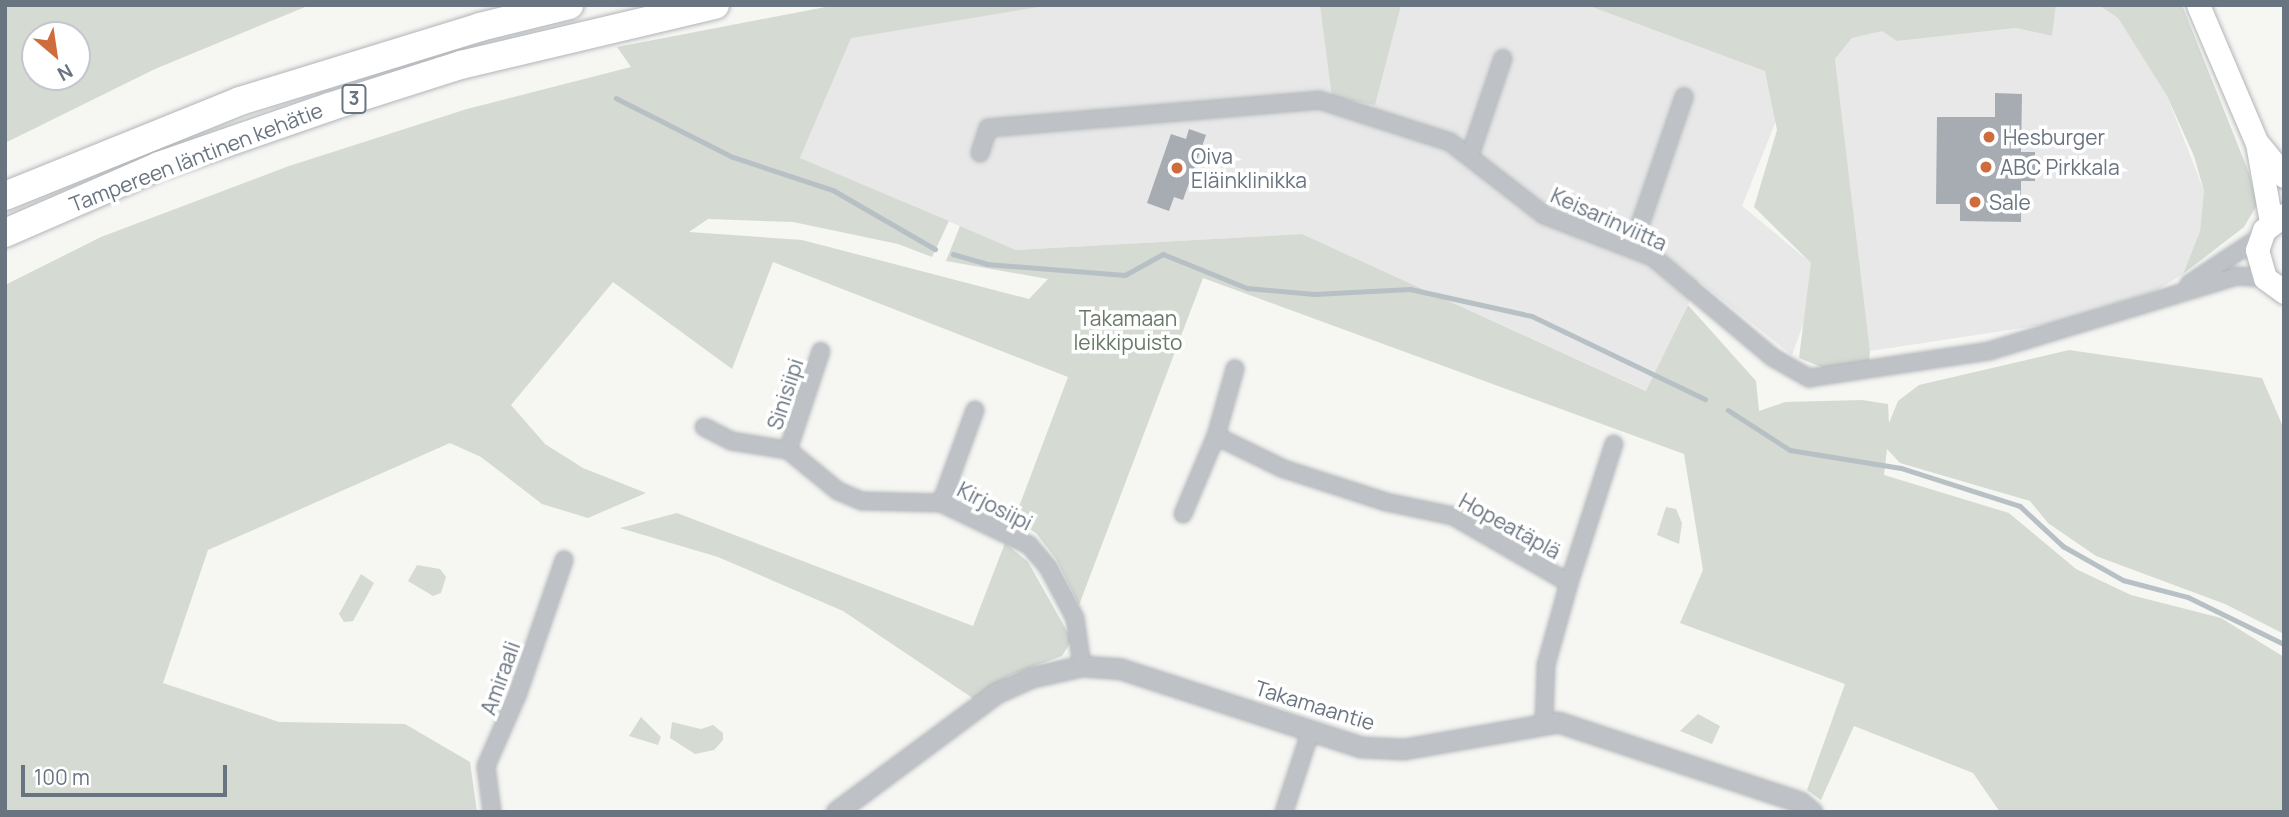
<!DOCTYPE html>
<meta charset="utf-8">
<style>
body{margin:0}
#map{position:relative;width:2289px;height:817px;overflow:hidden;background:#f6f6f3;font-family:Manrope,sans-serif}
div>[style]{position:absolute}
.built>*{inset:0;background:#e7e8e7}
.green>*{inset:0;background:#d5dad3}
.stream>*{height:4.5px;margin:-2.25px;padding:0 2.25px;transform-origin:2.25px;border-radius:2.25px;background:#b7c0c5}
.building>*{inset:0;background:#a6acb2}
.roads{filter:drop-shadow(0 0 2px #b1b5b9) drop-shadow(0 0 2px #b1b5b9)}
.minor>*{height:16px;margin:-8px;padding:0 8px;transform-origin:8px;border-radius:8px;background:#bec1c5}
.tertiary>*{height:19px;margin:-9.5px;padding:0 9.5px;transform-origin:9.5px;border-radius:9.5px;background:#bec1c5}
.secondary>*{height:23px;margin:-11.5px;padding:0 11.5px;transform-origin:11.5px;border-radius:11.5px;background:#fff}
.motorway>*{height:28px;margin:-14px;padding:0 14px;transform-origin:14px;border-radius:14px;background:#fff}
.dots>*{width:19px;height:19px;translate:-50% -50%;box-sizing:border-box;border:4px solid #fff;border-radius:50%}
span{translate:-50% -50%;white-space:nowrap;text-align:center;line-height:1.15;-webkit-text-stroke:7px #fff;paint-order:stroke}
.shield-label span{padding:2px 5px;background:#fff;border:2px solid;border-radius:5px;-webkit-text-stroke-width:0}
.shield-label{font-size:19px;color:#697481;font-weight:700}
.poi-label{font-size:21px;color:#697481}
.left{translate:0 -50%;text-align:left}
.street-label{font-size:21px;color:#697481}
.park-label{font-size:21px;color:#687967}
.frame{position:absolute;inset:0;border:7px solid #697481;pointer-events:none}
.north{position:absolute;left:21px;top:21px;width:70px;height:70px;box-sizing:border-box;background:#fff;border:2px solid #c3c7cd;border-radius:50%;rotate:151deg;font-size:19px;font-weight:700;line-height:28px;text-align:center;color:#697481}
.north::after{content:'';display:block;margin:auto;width:24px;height:32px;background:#ce6d3b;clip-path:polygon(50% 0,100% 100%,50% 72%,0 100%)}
.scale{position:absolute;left:21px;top:765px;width:206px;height:32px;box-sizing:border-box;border:4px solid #697481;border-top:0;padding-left:9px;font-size:21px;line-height:24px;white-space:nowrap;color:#697481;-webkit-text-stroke:5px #fff;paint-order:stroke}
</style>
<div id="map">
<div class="built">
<i style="clip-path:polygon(1051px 5px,1607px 5px,1795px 73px,1742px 206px,1822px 272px,1792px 355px,1699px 281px,1647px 391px,1302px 234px,1016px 250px,800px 158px,851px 37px)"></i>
<i style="clip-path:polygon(2056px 5px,2099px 5px,2118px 18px,2167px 96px,2204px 191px,2200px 231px,2183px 274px,2157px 290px,2056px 323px,1870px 351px,1835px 59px,1852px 38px,1883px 30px,1897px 41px,2016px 28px,2052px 36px)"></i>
</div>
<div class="green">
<i style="clip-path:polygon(evenodd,5px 5px,310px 5px,155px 69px,5px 143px,5px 5px,35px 35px,77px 35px,77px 77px,35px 77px,35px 35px)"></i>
<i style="clip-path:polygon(836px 5px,1051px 5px,851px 38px,800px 158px,949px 221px,932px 257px,898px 244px,793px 222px,708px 219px,689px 232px,802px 240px,1029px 299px,1048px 279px,946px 261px,960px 226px,1016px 250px,1302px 234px,1646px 391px,1688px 305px,1756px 381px,1759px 411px,1785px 402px,1862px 400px,1888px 404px,1889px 423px,1898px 401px,1919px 385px,2069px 350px,2262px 378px,2284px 429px,2284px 634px,2225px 604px,2096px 556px,2048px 523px,2030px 501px,1900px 463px,1887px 449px,1884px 475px,2009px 513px,2076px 569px,2131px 595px,2221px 618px,2284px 657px,2284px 812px,2000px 812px,1973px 773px,1854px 726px,1821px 800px,1807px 790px,1845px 684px,1680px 623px,1703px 570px,1684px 454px,1203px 278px,1079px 605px,1056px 559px,1036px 533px,1014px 520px,1068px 377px,773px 262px,732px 369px,613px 282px,511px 405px,545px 444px,583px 468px,646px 493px,588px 518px,542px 504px,481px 457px,450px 443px,208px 550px,163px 683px,279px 722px,405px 724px,470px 762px,477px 812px,5px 812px,5px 285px,101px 237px,289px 166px,467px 109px,631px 67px,617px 47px)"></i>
<i style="clip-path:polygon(1320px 5px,1401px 5px,1375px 105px,1332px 97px)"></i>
<i style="clip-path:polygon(1587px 5px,2056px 5px,2052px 36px,2016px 28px,1897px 41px,1882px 31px,1852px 38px,1835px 59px,1870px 351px,1869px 362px,1829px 370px,1799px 358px,1811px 263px,1754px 207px,1777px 130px,1765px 71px)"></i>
<i style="clip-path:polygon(2099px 5px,2182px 5px,2249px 173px,2257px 205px,2244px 227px,2183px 274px,2200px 231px,2204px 191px,2194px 156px,2167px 96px,2118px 18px)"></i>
<i style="clip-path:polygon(1666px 507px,1676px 509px,1682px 523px,1679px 544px,1657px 535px)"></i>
<i style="clip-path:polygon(677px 513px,973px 626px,1005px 543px,1028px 562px,1072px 640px,1062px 656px,1010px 675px,974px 699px,843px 611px,718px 557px,620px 528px)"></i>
<i style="clip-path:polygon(417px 565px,440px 569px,446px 577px,441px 593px,433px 596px,408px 581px)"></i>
<i style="clip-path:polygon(361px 574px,374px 583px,353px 621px,344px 622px,339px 614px)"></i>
<i style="clip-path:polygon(1698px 714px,1720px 726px,1712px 744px,1680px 731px)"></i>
<i style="clip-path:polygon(641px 717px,661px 737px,658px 745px,629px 736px)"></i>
<i style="clip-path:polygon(672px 722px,701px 729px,713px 725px,723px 733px,723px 740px,714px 750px,695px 754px,670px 738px)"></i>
</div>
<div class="stream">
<i style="left:616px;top:98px;width:131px;rotate:26.8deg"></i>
<i style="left:733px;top:157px;width:105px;rotate:18.3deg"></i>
<i style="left:833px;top:190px;width:118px;rotate:30deg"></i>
<i style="left:953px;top:254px;width:35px;rotate:16deg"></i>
<i style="left:987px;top:264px;width:138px;rotate:4.6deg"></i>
<i style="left:1125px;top:275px;width:43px;rotate:-28.9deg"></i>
<i style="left:1163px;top:254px;width:91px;rotate:22deg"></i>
<i style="left:1247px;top:288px;width:67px;rotate:5.1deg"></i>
<i style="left:1314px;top:294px;width:96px;rotate:-3deg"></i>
<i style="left:1410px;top:289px;width:125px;rotate:12.5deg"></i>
<i style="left:1532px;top:316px;width:192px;rotate:25.6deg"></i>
<i style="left:1728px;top:410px;width:74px;rotate:32.8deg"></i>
<i style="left:1790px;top:450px;width:112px;rotate:9.2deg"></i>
<i style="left:1901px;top:468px;width:125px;rotate:17.7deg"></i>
<i style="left:2020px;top:506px;width:59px;rotate:42.9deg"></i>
<i style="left:2063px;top:546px;width:69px;rotate:29.5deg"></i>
<i style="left:2123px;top:580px;width:67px;rotate:14.7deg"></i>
<i style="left:2188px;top:597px;width:107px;rotate:26.1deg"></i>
</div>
<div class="building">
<i style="clip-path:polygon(1995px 93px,2022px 94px,2021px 152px,2035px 152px,2035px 181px,2021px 181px,2021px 222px,1960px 221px,1960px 204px,1936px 204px,1937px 117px,1995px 117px)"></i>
<i style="clip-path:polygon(1189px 129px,1206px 135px,1183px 200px,1174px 197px,1169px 211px,1147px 203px,1171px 134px,1186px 139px)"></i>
</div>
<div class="roads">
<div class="minor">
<i style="left:980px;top:153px;width:26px;rotate:-72deg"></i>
<i style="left:988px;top:128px;width:332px;rotate:-4.8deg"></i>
<i style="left:1319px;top:100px;width:138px;rotate:17.8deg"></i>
<i style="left:1450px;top:142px;width:119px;rotate:37.8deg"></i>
<i style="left:1544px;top:215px;width:117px;rotate:21.1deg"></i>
<i style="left:1653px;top:257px;width:155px;rotate:40deg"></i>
<i style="left:1772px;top:357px;width:43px;rotate:29.6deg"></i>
<i style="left:1809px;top:378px;width:182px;rotate:-8.5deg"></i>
<i style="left:1989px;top:351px;width:259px;rotate:-16.8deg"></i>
<i style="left:2237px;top:276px;width:28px;rotate:4deg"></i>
<i style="left:1470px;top:155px;width:102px;rotate:-71.2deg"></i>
<i style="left:1632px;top:248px;width:160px;rotate:-71deg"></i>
<i style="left:2189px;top:284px;width:85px;rotate:-33.5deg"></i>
<i style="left:704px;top:427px;width:30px;rotate:27deg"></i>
<i style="left:731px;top:441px;width:58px;rotate:9deg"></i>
<i style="left:788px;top:450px;width:65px;rotate:39.4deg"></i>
<i style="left:838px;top:491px;width:26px;rotate:23deg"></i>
<i style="left:862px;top:501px;width:79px;rotate:1.5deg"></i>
<i style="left:941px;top:503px;width:98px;rotate:25.5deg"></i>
<i style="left:1029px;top:545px;width:29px;rotate:49deg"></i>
<i style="left:1048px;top:567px;width:58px;rotate:62.1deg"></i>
<i style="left:1075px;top:618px;width:49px;rotate:81.7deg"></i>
<i style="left:1216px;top:436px;width:76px;rotate:25.9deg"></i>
<i style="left:1284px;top:469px;width:107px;rotate:17.9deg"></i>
<i style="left:1386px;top:502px;width:68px;rotate:11.8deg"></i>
<i style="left:1453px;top:516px;width:134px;rotate:30deg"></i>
<i style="left:1569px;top:583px;width:85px;rotate:105.7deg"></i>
<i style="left:1546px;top:665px;width:57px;rotate:92deg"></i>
<i style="left:788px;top:450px;width:104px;rotate:-71.6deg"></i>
<i style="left:941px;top:503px;width:99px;rotate:-69.9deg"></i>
<i style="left:1183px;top:514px;width:85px;rotate:-67.1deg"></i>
<i style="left:1216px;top:436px;width:70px;rotate:-74.2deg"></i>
<i style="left:1569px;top:583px;width:146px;rotate:-72.1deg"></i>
<i style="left:492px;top:812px;width:46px;rotate:-97.4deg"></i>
<i style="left:486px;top:766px;width:80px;rotate:-66.3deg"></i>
<i style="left:518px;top:693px;width:141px;rotate:-70.9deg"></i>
<i style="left:1284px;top:812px;width:86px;rotate:-71.8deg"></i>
</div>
<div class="tertiary">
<i style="left:836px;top:812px;width:199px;rotate:-36.6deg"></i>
<i style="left:996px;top:693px;width:39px;rotate:-24deg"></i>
<i style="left:1032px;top:677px;width:51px;rotate:-12.4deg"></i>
<i style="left:1082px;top:666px;width:39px;rotate:4deg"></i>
<i style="left:1121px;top:669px;width:252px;rotate:18deg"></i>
<i style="left:1361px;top:747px;width:43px;rotate:2.7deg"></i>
<i style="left:1404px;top:749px;width:156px;rotate:-9.9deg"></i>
<i style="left:1558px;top:722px;width:255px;rotate:18.3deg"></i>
<i style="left:1800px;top:802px;width:16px;rotate:40deg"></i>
</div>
<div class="secondary">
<i style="left:2198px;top:5px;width:150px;rotate:66.9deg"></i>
<i style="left:2257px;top:143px;width:80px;rotate:80deg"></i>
<i style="left:2259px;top:145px;width:40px;rotate:51deg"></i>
<i style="left:2284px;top:215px;width:25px;rotate:143deg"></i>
<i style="left:2264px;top:230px;width:21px;rotate:109deg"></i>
<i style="left:2257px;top:250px;width:29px;rotate:74deg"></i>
<i style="left:2265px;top:278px;width:24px;rotate:36deg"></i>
</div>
<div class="motorway">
<i style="left:5px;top:196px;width:253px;rotate:-22deg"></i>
<i style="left:240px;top:101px;width:251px;rotate:-17.1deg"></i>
<i style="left:480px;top:27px;width:92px;rotate:-13.9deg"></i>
<i style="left:5px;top:233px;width:168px;rotate:-23.5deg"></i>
<i style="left:159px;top:166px;width:180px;rotate:-19.1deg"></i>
<i style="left:329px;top:107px;width:139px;rotate:-17.7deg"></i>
<i style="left:461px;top:65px;width:261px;rotate:-13.3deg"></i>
</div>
</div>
<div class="dots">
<i style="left:1989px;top:137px;background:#ce6d3b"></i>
<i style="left:1986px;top:167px;background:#ce6d3b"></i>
<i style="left:1177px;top:168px;background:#ce6d3b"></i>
<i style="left:1975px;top:202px;background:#ce6d3b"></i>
</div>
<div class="shield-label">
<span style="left:354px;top:99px">3</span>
</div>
<div class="poi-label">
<span class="left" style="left:2003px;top:137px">Hesburger</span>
<span class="left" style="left:1191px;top:168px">Oiva<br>Eläinklinikka</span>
<span class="left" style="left:2000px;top:167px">ABC Pirkkala</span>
<span class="left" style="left:1989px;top:202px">Sale</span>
</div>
<div class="street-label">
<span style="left:196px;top:157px;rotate:-21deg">Tampereen läntinen kehätie</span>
<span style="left:1609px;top:219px;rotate:24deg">Keisarinviitta</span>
<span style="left:785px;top:394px;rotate:-72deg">Sinisiipi</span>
<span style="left:995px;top:506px;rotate:27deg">Kirjosiipi</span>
<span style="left:1510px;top:526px;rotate:29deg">Hopeatäplä</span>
<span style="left:500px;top:678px;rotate:-70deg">Amiraali</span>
<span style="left:1315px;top:705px;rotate:17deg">Takamaantie</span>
</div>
<div class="park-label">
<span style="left:1128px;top:330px">Takamaan<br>leikkipuisto</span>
</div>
<div class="frame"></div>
<div class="north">N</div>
<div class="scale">100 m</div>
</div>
